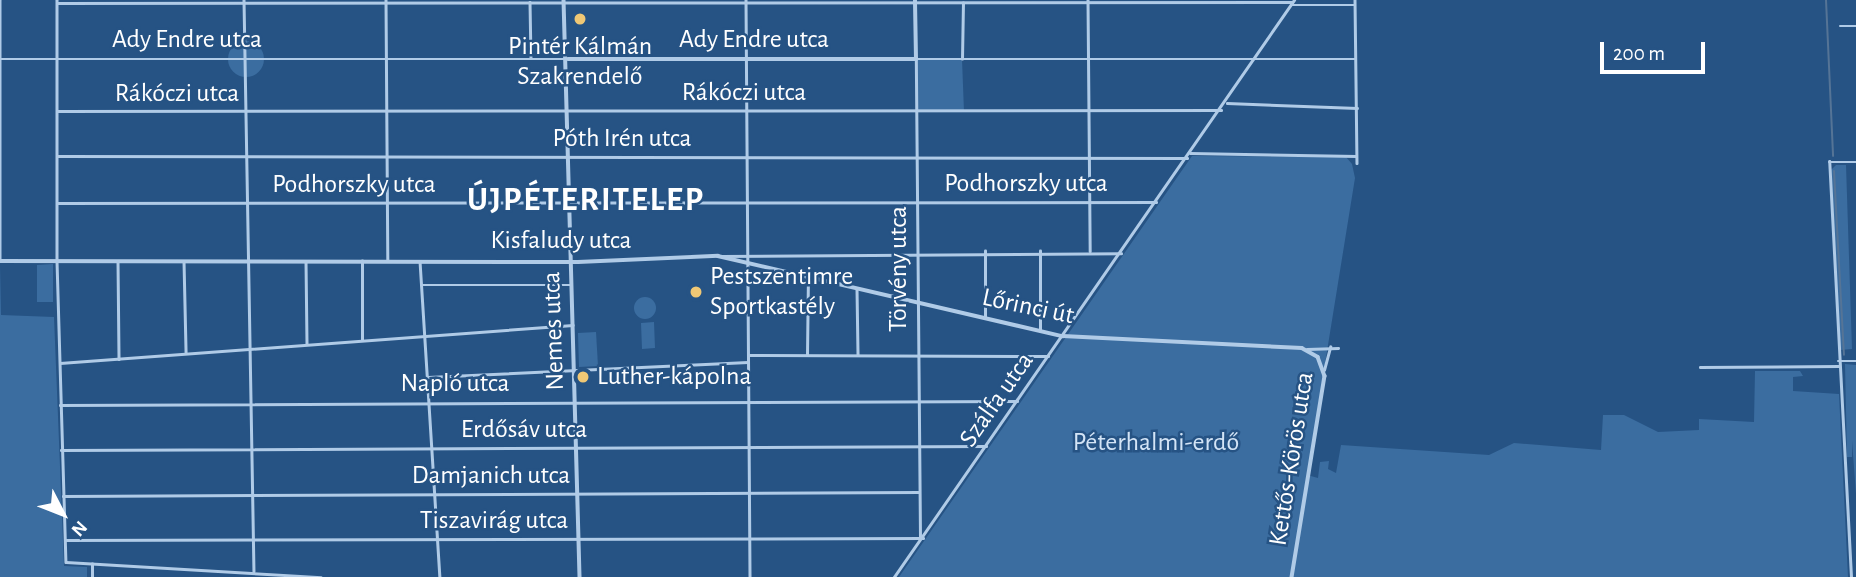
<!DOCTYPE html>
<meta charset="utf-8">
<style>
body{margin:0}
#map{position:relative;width:1856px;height:577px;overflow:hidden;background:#265384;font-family:"Alegreya Sans",sans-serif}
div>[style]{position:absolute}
.green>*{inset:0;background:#3b6da0}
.round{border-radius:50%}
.stream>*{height:2px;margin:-1px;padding:0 1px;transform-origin:1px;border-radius:1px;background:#557496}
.minor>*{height:2.5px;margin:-1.25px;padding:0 1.25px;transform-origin:1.25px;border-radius:1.25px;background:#b0cbe7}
.tertiary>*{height:3.5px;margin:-1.75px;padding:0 1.75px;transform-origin:1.75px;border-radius:1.75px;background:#b0cbe7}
.dots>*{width:19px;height:19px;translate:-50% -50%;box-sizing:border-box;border:4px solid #265384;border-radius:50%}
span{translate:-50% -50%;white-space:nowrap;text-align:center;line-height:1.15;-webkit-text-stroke:5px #265384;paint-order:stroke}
.street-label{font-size:26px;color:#fff}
.poi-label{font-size:26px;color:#fff}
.left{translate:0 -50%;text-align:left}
.park-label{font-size:26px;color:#d3e4f6}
.district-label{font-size:33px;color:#fff;font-weight:700;letter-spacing:2px}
.north{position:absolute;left:28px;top:479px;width:70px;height:70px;-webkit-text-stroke:5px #265384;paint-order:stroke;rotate:132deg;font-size:19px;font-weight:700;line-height:28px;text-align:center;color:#fff}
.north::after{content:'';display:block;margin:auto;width:24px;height:32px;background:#fff;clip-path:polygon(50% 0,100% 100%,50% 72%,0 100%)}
.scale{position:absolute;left:1600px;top:42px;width:105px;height:32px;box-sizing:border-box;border:4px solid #fff;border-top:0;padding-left:9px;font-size:21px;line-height:24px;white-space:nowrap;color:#fff;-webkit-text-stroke:5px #265384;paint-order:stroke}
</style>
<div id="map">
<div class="green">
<i class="round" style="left:228px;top:41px;width:36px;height:36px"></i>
<i style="clip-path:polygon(916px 59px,962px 59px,964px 112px,917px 110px)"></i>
<i style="clip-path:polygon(1192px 156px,1346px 157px,1352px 164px,1355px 178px,1307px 475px,1318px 478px,1320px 462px,1329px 461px,1328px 469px,1336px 473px,1341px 445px,1489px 455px,1514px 443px,1601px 450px,1603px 415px,1624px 415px,1658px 432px,1699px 430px,1699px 419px,1754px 422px,1755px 371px,1800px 371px,1803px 376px,1793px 377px,1793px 391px,1839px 394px,1848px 577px,899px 577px)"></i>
<i style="clip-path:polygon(1836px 165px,1846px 165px,1852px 349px,1840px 350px,1831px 170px)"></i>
<i style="clip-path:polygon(53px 264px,53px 302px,37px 302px,37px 265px)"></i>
<i style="clip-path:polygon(0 265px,1px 315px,54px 317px,64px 566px,87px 567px,87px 577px,0 577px)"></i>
<i class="round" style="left:634px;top:297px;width:22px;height:22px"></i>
<i style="clip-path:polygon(654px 322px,655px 348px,642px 349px,641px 323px)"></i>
<i style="clip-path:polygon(596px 332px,598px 366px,579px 367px,578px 333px)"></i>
<i style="clip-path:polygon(1845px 364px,1856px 365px,1856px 494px,1852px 441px,1852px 457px,1847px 457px)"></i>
</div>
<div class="stream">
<i style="left:1826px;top:0;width:156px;rotate:87.4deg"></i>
<i style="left:1834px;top:171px;width:184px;rotate:86.9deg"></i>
</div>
<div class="minor">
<i style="left:0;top:0;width:261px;rotate:90deg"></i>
<i style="left:57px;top:0;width:261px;rotate:90deg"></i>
<i style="left:57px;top:261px;width:301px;rotate:88.3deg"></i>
<i style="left:66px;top:562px;width:255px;rotate:3.4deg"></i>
<i style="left:244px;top:0;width:571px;rotate:89deg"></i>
<i style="left:386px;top:0;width:261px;rotate:89.6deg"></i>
<i style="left:746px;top:0;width:577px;rotate:89.6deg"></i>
<i style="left:1088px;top:0;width:251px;rotate:89.5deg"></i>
<i style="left:1355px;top:0;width:163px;rotate:89.3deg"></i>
<i style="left:530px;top:2px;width:56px;rotate:89deg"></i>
<i style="left:57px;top:3px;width:1235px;rotate:-0.05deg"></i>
<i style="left:1292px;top:5px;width:63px"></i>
<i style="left:1840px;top:26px;width:16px"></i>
<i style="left:0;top:59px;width:567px"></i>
<i style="left:962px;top:59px;width:56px;rotate:-89deg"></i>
<i style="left:1227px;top:103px;width:130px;rotate:2.2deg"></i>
<i style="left:57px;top:111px;width:1164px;rotate:-0.05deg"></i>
<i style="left:1190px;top:153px;width:166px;rotate:1deg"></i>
<i style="left:57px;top:156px;width:1130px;rotate:0.1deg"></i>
<i style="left:57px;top:203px;width:1099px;rotate:-0.05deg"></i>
<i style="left:722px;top:256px;width:399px;rotate:-0.4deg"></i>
<i style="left:118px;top:261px;width:98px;rotate:89.4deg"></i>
<i style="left:184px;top:261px;width:91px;rotate:88.7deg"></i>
<i style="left:306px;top:261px;width:83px;rotate:89.3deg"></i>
<i style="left:420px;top:261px;width:317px;rotate:86.4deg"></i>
<i style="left:422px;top:285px;width:150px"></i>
<i style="left:857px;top:289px;width:65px;rotate:89.1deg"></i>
<i style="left:985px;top:318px;width:67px;rotate:-90deg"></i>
<i style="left:1040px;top:331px;width:80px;rotate:-90deg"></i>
<i style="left:362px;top:340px;width:79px;rotate:-90deg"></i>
<i style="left:1307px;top:349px;width:31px;rotate:-2deg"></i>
<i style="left:748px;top:355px;width:300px;rotate:0.2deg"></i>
<i style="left:807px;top:355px;width:77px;rotate:-89.3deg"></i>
<i style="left:1838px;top:361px;width:18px"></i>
<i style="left:60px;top:363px;width:514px;rotate:-4.24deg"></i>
<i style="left:1700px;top:367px;width:139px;rotate:-0.4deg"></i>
<i style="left:1324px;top:370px;width:24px;rotate:-75deg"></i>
<i style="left:428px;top:377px;width:320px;rotate:-2.7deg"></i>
<i style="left:60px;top:405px;width:957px;rotate:-0.24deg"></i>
<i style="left:61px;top:450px;width:925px;rotate:-0.25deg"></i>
<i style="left:63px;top:496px;width:856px;rotate:-0.27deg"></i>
<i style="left:920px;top:538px;width:479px;rotate:-90.5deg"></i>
<i style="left:916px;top:59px;width:439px"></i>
<i style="left:65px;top:540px;width:858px;rotate:-0.13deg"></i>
<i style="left:92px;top:577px;width:13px;rotate:-90deg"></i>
<i style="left:894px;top:577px;width:702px;rotate:-55.27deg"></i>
<i style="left:1851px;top:577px;width:416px;rotate:-93deg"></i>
<i style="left:1829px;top:162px;width:27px"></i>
</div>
<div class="tertiary">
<i style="left:564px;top:0;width:577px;rotate:88.41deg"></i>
<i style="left:568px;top:59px;width:348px"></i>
<i style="left:916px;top:59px;width:59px;rotate:-91deg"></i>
<i style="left:0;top:261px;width:578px;rotate:0.1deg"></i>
<i style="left:578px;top:262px;width:140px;rotate:-2.5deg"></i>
<i style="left:718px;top:256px;width:354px;rotate:13.1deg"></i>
<i style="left:1063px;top:336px;width:239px;rotate:2.9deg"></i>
<i style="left:1302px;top:348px;width:18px;rotate:29deg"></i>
<i style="left:1318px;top:357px;width:20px;rotate:70deg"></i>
<i style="left:1325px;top:376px;width:204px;rotate:99.3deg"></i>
</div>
<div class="dots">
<i style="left:580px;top:19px;background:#f0c875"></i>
<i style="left:696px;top:292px;background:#f0c875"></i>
<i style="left:583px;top:377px;background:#f0c875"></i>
</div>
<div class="street-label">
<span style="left:187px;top:40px">Ady Endre utca</span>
<span style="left:754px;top:40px">Ady Endre utca</span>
<span style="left:744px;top:93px">Rákóczi utca</span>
<span style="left:177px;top:94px">Rákóczi utca</span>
<span style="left:622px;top:139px">Póth Irén utca</span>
<span style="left:1026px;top:184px">Podhorszky utca</span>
<span style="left:354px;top:185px">Podhorszky utca</span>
<span style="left:561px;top:241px">Kisfaludy utca</span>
<span style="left:899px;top:269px;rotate:-90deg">Törvény utca</span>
<span style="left:1028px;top:307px;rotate:12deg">Lőrinci út</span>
<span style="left:554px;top:331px;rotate:-92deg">Nemes utca</span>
<span style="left:455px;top:384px">Napló utca</span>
<span style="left:997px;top:400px;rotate:-55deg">Szálfa utca</span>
<span style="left:524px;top:430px">Erdősáv utca</span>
<span style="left:1292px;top:459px;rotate:-81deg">Kettős-Körös utca</span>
<span style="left:491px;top:476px">Damjanich utca</span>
<span style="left:494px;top:521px">Tiszavirág utca</span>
</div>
<div class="poi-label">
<span style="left:580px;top:62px">Pintér Kálmán<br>Szakrendelő</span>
<span class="left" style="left:710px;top:292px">Pestszentimre<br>Sportkastély</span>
<span class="left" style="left:597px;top:377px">Luther-kápolna</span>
</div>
<div class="park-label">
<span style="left:1156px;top:443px">Péterhalmi-erdő</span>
</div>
<div class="district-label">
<span style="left:586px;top:201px">ÚJPÉTERITELEP</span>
</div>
<div class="north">N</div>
<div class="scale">200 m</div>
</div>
